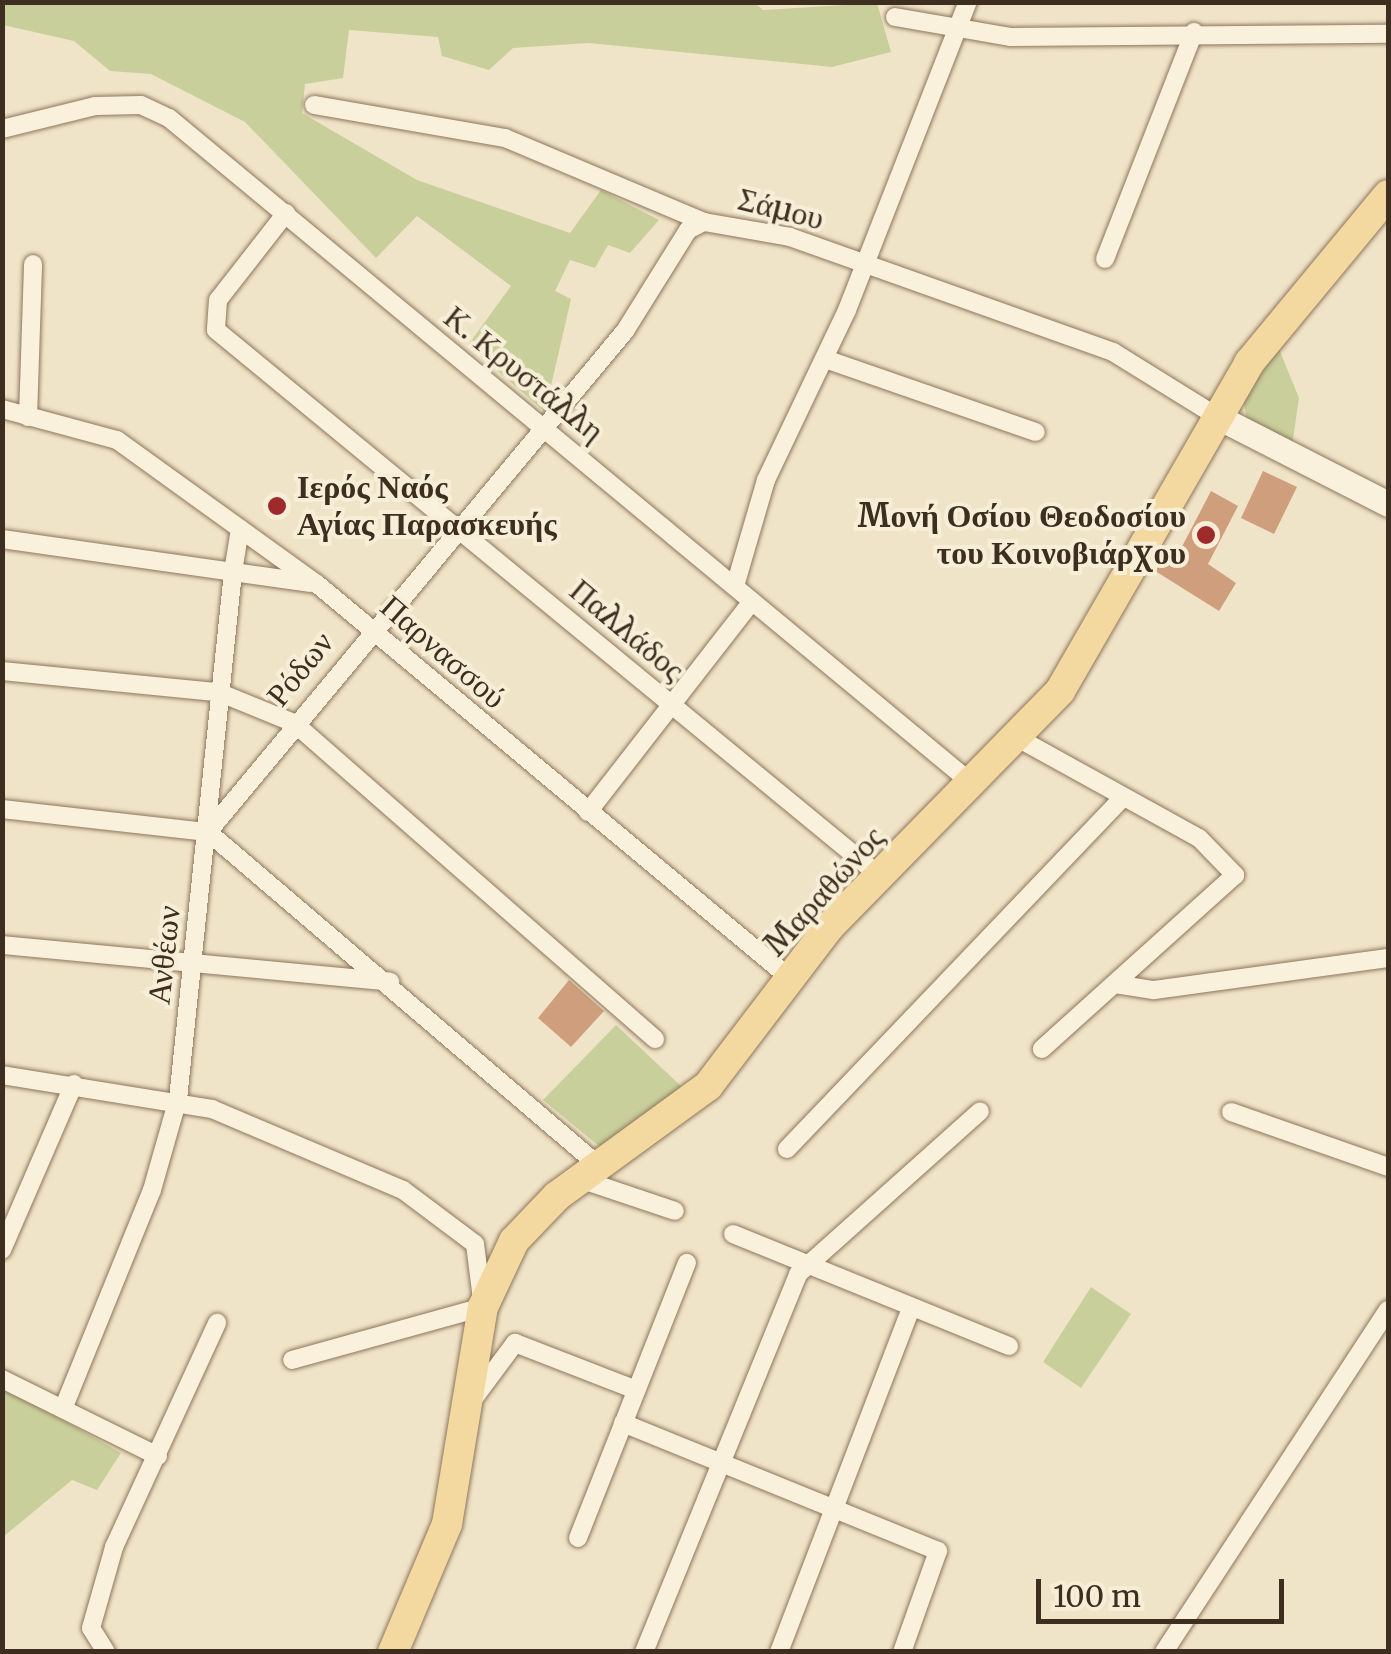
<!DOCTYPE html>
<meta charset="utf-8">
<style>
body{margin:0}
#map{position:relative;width:1391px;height:1654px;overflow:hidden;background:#f0e4c8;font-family:Merriweather,serif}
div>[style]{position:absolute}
.green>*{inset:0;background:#c9cf9b}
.building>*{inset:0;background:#cf9f7d}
.roads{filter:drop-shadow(0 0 2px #8d765c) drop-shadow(0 0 2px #8d765c)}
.street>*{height:18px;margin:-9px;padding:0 9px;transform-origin:9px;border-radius:9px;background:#faf1dc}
.secondary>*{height:25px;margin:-12.5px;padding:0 12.5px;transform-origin:12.5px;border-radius:12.5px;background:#faf1dc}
.primary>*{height:30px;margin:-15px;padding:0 15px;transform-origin:15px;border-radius:15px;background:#f3d9a0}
.dots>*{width:28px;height:28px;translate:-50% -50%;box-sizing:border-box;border:5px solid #f7eed8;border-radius:50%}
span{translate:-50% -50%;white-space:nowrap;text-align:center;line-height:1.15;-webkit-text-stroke:8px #f7eed8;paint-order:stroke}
.street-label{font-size:32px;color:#3d2e20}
.poi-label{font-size:32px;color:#3d2e20;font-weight:700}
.left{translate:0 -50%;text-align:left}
.right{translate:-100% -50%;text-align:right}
.frame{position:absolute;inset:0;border:5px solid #3d2e20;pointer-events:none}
.scale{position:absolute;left:1036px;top:1579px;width:248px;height:45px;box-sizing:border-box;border:5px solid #3d2e20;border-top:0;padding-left:12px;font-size:30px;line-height:35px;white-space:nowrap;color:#3d2e20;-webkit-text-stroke:8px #f7eed8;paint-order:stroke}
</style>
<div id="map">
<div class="green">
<i style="clip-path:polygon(3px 2px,754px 2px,763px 10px,877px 3px,891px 52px,832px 67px,589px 43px,513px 48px,489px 70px,442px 56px,438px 37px,349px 30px,343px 78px,305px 84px,302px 113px,417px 180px,570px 233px,601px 190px,659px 220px,630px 253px,608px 245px,595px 268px,570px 260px,555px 291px,571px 299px,545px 412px,468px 345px,511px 286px,417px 216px,376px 258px,245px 122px,151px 74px,110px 71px,74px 41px,3px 25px)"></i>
<i style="clip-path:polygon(1279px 349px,1299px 398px,1292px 446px,1247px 421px,1243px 398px)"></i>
<i style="clip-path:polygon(616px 1025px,682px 1087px,600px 1147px,543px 1100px)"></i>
<i style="clip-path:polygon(1091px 1287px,1131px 1314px,1081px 1388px,1043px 1362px)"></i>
<i style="clip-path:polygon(3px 1386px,121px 1453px,97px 1490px,72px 1480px,3px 1537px)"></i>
</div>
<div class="building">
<i style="clip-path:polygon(1263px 471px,1297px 487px,1274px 534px,1241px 518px)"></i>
<i style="clip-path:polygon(1211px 491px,1238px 506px,1208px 564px,1236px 583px,1219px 611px,1152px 569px,1162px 551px,1176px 558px)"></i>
<i style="clip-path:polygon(569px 980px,604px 1011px,571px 1047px,538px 1018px)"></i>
</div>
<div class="roads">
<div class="street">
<i style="left:895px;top:17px;width:118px;rotate:9.8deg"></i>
<i style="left:1011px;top:37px;width:377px;rotate:-0.5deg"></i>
<i style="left:314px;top:105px;width:194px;rotate:9.8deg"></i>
<i style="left:505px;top:138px;width:216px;rotate:22.9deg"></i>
<i style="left:704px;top:222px;width:87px;rotate:9.9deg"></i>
<i style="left:790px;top:237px;width:343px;rotate:19.6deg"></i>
<i style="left:1113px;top:352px;width:123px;rotate:31.8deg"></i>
<i style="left:2px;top:129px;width:96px;rotate:-13.9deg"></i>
<i style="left:95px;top:106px;width:46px;rotate:-1.2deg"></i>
<i style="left:141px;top:105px;width:31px;rotate:25deg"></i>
<i style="left:169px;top:118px;width:1047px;rotate:39.65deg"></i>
<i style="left:286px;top:213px;width:110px;rotate:128deg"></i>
<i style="left:218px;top:300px;width:30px;rotate:94deg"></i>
<i style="left:216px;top:330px;width:861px;rotate:39.44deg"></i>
<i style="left:1105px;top:259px;width:244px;rotate:-68.6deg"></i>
<i style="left:825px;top:359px;width:223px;rotate:19.1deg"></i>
<i style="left:2px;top:409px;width:119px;rotate:15.1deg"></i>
<i style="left:117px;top:440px;width:246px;rotate:35.8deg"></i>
<i style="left:317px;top:584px;width:617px;rotate:39.81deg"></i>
<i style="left:28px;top:417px;width:153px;rotate:-88.1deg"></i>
<i style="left:2px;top:539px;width:233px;rotate:8.1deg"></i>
<i style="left:233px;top:572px;width:44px;rotate:-80.8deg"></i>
<i style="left:735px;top:586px;width:110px;rotate:-73.7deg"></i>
<i style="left:766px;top:480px;width:188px;rotate:-64.5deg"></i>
<i style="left:847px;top:310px;width:331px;rotate:-68.6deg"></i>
<i style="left:2px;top:671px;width:217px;rotate:5.6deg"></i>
<i style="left:218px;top:692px;width:82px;rotate:22.2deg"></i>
<i style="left:294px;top:723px;width:480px;rotate:41.2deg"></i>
<i style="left:1016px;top:737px;width:209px;rotate:28.9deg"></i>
<i style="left:1199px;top:838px;width:52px;rotate:45.8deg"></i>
<i style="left:1235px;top:875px;width:260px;rotate:138deg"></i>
<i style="left:2px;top:809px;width:207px;rotate:6.4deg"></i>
<i style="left:208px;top:832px;width:514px;rotate:40.5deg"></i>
<i style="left:588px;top:812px;width:267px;rotate:-52.1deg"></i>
<i style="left:208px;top:832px;width:652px;rotate:-50.23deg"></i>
<i style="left:625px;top:331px;width:119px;rotate:-58deg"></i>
<i style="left:688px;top:230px;width:18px;rotate:-27deg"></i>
<i style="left:2px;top:945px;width:390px;rotate:5.4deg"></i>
<i style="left:1115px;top:984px;width:39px;rotate:9deg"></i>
<i style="left:1154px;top:990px;width:236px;rotate:-7.8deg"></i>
<i style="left:2px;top:1075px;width:213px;rotate:9.2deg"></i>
<i style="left:212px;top:1109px;width:207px;rotate:23deg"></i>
<i style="left:403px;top:1190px;width:90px;rotate:36.9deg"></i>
<i style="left:475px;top:1244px;width:64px;rotate:82.8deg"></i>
<i style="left:483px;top:1307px;width:198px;rotate:164.5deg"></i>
<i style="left:1231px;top:1112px;width:166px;rotate:19.3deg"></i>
<i style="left:787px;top:1149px;width:486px;rotate:-46.3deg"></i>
<i style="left:580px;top:1179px;width:100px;rotate:18.6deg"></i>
<i style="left:733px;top:1234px;width:298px;rotate:22.1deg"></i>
<i style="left:2px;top:1250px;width:181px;rotate:-66.6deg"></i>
<i style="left:2px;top:1379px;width:174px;rotate:26.3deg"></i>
<i style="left:474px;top:1398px;width:69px;rotate:-53.3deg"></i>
<i style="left:515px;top:1343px;width:130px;rotate:21.2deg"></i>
<i style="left:63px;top:1409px;width:236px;rotate:-67.9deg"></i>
<i style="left:152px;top:1190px;width:95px;rotate:-74.1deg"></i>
<i style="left:178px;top:1099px;width:530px;rotate:-84.04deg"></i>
<i style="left:233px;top:572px;width:79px;rotate:8deg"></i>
<i style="left:623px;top:1423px;width:340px;rotate:22.1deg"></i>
<i style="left:938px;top:1551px;width:107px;rotate:109.6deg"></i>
<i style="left:578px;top:1538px;width:296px;rotate:-68.4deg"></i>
<i style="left:106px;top:1652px;width:28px;rotate:-122deg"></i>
<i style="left:91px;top:1628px;width:84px;rotate:-74.1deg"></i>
<i style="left:114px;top:1547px;width:247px;rotate:-65.3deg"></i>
<i style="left:644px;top:1652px;width:408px;rotate:-67.8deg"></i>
<i style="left:798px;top:1274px;width:244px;rotate:-41.8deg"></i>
<i style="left:779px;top:1652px;width:366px;rotate:-69deg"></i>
<i style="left:1164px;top:1652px;width:409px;rotate:-56.8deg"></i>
</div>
<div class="secondary">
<i style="left:1218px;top:417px;width:191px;rotate:27.1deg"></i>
</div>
<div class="primary">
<i style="left:393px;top:1652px;width:139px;rotate:-67.1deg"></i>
<i style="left:447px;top:1524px;width:220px;rotate:-80.6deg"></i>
<i style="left:483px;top:1307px;width:73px;rotate:-64.8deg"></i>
<i style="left:514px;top:1241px;width:62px;rotate:-46.3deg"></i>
<i style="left:557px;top:1196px;width:187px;rotate:-36.1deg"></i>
<i style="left:708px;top:1086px;width:200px;rotate:-52.7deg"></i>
<i style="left:829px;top:927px;width:330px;rotate:-45.6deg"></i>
<i style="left:1060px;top:691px;width:379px;rotate:-60deg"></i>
<i style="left:1249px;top:363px;width:218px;rotate:-50.4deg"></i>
</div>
</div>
<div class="dots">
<i style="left:277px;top:506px;background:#9e2a2b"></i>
<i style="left:1206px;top:535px;background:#9e2a2b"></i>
</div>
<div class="street-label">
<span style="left:781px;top:209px;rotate:14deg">Σάμου</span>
<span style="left:524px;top:374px;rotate:39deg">Κ. Κρυστάλλη</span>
<span style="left:627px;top:630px;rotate:40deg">Παλλάδος</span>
<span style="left:443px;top:652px;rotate:41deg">Παρνασσού</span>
<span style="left:300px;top:669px;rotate:-51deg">Ρόδων</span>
<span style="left:824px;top:891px;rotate:-48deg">Μαραθώνος</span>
<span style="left:164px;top:955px;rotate:-84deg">Ανθέων</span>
</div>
<div class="poi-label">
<span class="left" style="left:297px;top:506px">Ιερός Ναός<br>Αγίας Παρασκευής</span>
<span class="right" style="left:1186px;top:535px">Μονή Οσίου Θεοδοσίου<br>του Κοινοβιάρχου</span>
</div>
<div class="frame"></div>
<div class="scale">100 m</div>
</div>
